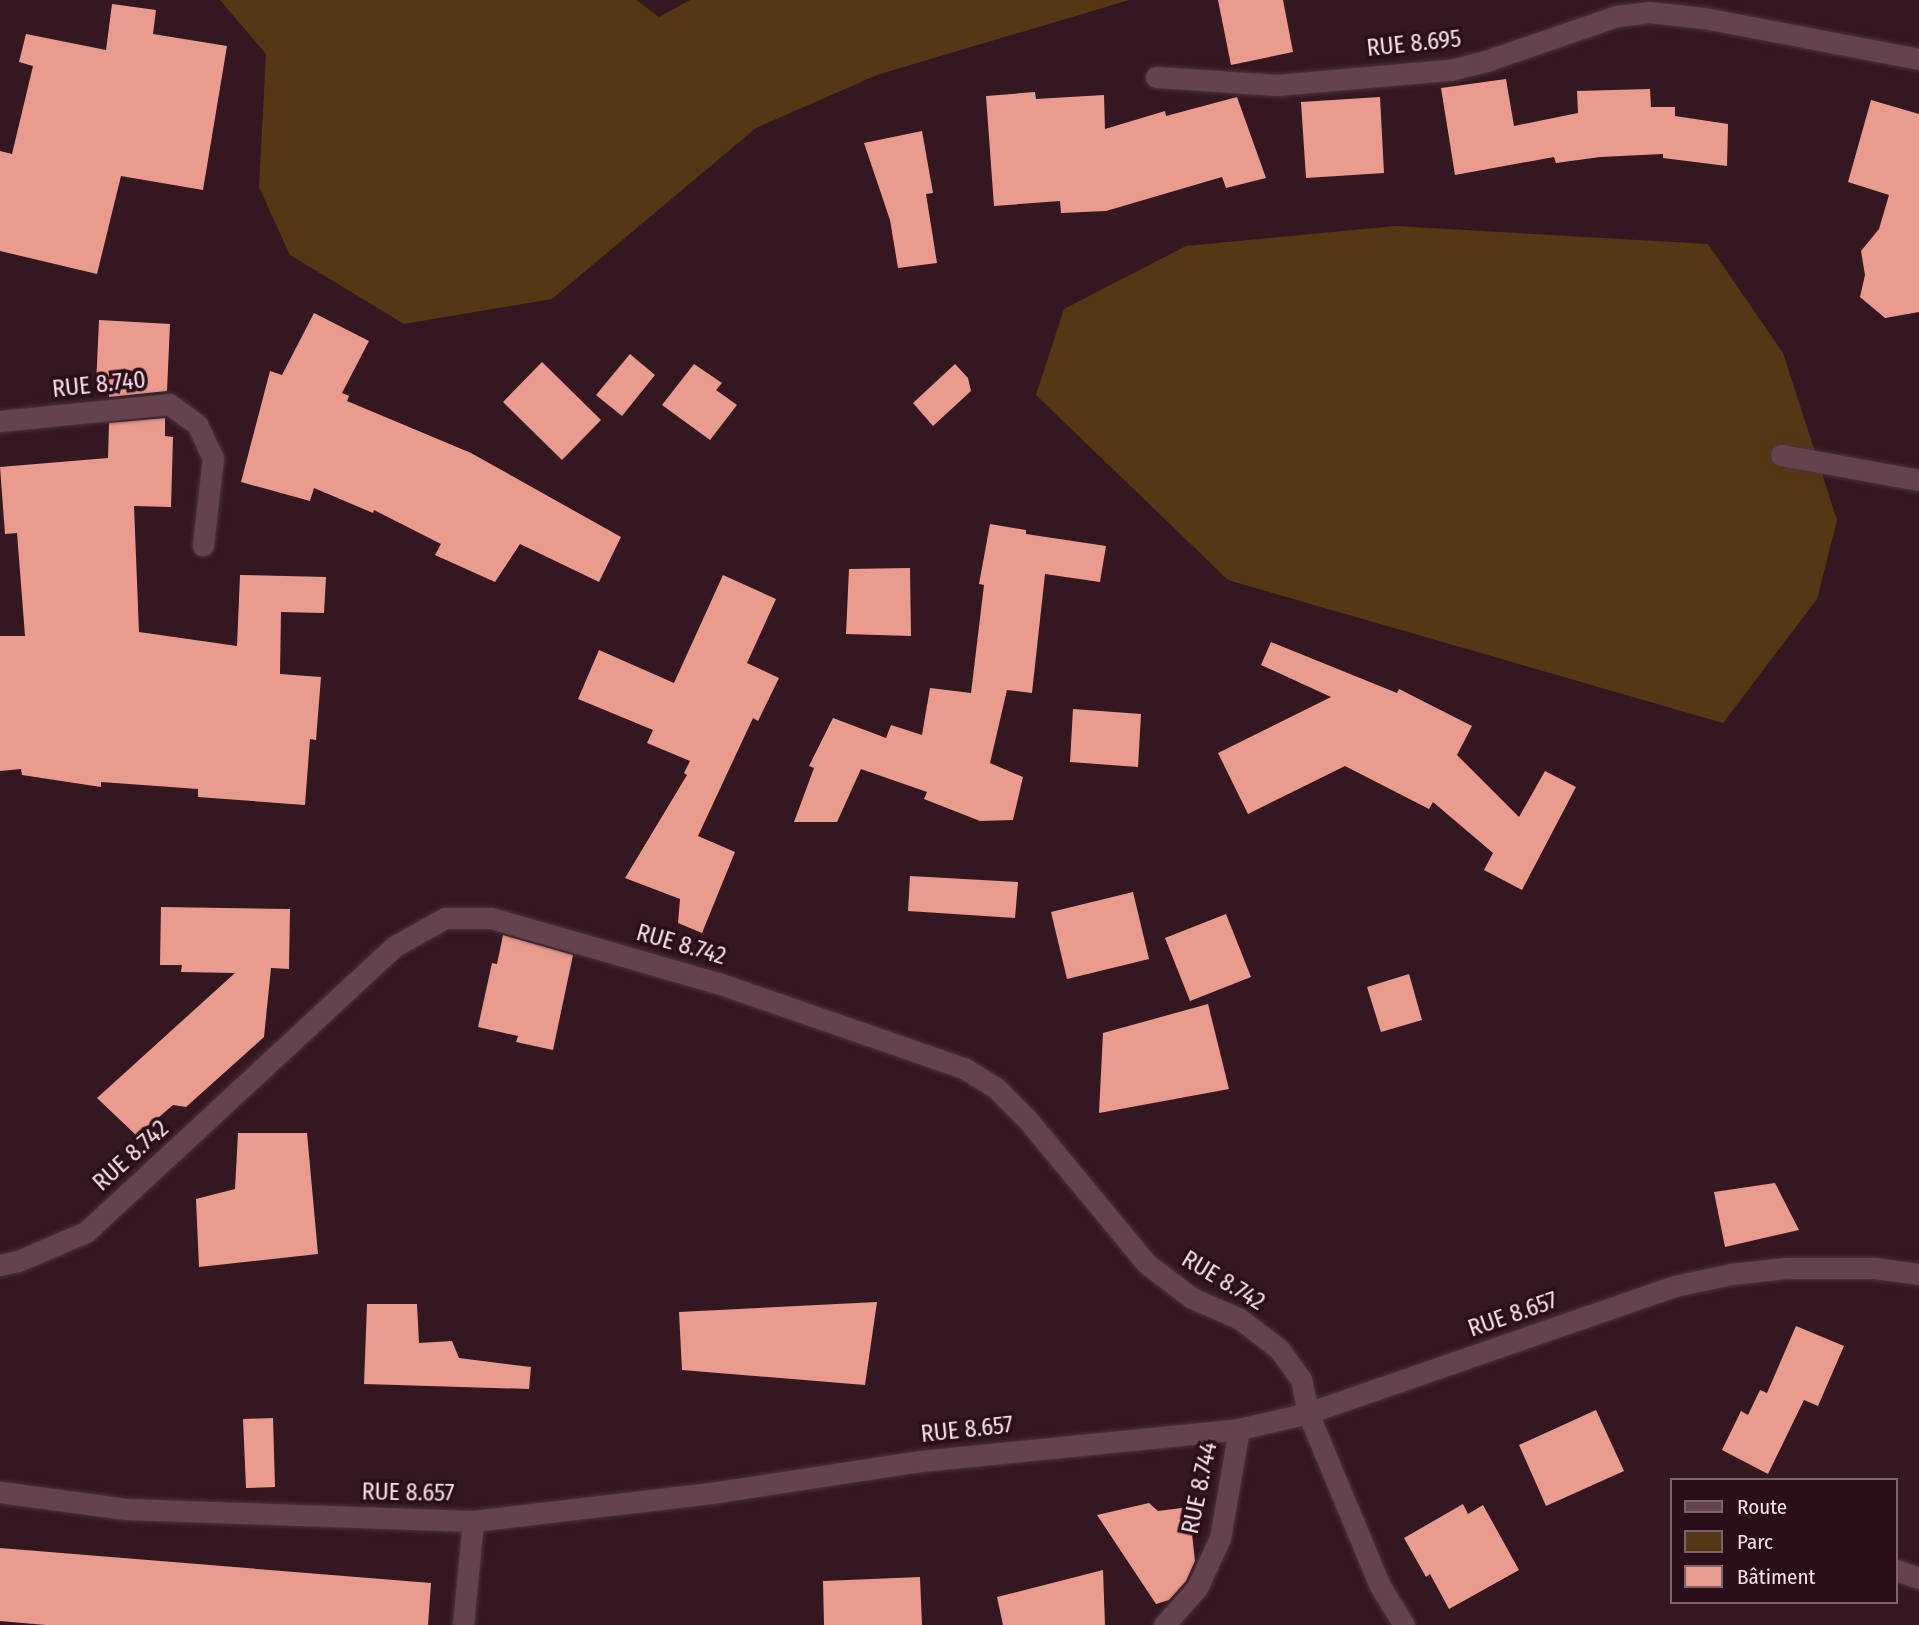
<!DOCTYPE html>
<meta charset="utf-8">
<style>
body{margin:0}
#map{position:relative;width:1919px;height:1625px;overflow:hidden;background:#351722;font-family:"Fira Sans Condensed",sans-serif}
div>[style]{position:absolute}
.green>*{inset:0;background:#563714}
.building>*{inset:0;background:#e99c8e}
.roads{filter:drop-shadow(0 0 2px #4b343c) drop-shadow(0 0 2px #4b343c)}
.minor>*{height:21px;margin:-10.5px;padding:0 10.5px;transform-origin:10.5px;border-radius:10.5px;background:#65434e}
span{translate:-50% -50%;white-space:nowrap;text-align:center;line-height:1.15;-webkit-text-stroke:7px #2a0e19;paint-order:stroke}
.street-label{font-size:24px;color:#f6e1e7}
.legend{position:absolute;left:1670px;top:1478px;width:228px;height:126px;box-sizing:border-box;background:#2a0e19;border:2px solid #7c626b;margin:0;padding:9px 12px;list-style:none;font-size:21px;color:#f6e1e7}
.legend li{display:flex;align-items:center;gap:14px;height:35px}
.legend b{width:35px;border:2px solid #7c626b}
</style>
<div id="map">
<div class="green">
<i style="clip-path:polygon(220px 0,636px 0,659px 17px,690px 0,1129px 0,877px 75px,756px 128px,552px 299px,404px 324px,290px 255px,259px 187px,266px 54px)"></i>
<i style="clip-path:polygon(1395px 226px,1708px 244px,1783px 353px,1837px 520px,1817px 599px,1723px 723px,1228px 580px,1036px 395px,1064px 309px,1186px 246px)"></i>
</div>
<div class="building">
<i style="clip-path:polygon(1218px 0,1283px 0,1293px 52px,1231px 65px)"></i>
<i style="clip-path:polygon(112px 4px,156px 10px,153px 34px,227px 46px,203px 190px,121px 176px,97px 274px,0 251px,0 151px,12px 154px,33px 66px,19px 62px,26px 34px,106px 50px)"></i>
<i style="clip-path:polygon(1506px 79px,1514px 126px,1578px 113px,1577px 91px,1650px 89px,1651px 107px,1675px 107px,1675px 116px,1728px 124px,1727px 166px,1663px 158px,1663px 154px,1600px 157px,1556px 163px,1554px 157px,1455px 175px,1441px 88px)"></i>
<i style="clip-path:polygon(1035px 92px,1036px 99px,1104px 95px,1105px 129px,1165px 111px,1166px 116px,1237px 97px,1266px 178px,1226px 188px,1222px 177px,1106px 211px,1061px 213px,1060px 201px,994px 206px,986px 96px)"></i>
<i style="clip-path:polygon(1380px 97px,1384px 173px,1306px 178px,1301px 102px)"></i>
<i style="clip-path:polygon(1871px 100px,1919px 114px,1919px 312px,1885px 318px,1860px 297px,1865px 275px,1861px 251px,1879px 229px,1889px 195px,1848px 182px)"></i>
<i style="clip-path:polygon(922px 131px,933px 193px,926px 194px,937px 263px,898px 268px,890px 220px,864px 143px)"></i>
<i style="clip-path:polygon(314px 313px,369px 341px,342px 393px,349px 396px,347px 401px,471px 453px,621px 537px,599px 582px,520px 544px,495px 582px,435px 555px,441px 544px,374px 510px,373px 513px,314px 488px,310px 501px,241px 482px,270px 371px,282px 375px)"></i>
<i style="clip-path:polygon(99px 320px,170px 324px,167px 391px,109px 397px,110px 386px,96px 386px)"></i>
<i style="clip-path:polygon(630px 354px,655px 375px,622px 416px,596px 395px)"></i>
<i style="clip-path:polygon(542px 362px,601px 420px,562px 460px,503px 402px)"></i>
<i style="clip-path:polygon(694px 364px,722px 383px,716px 390px,737px 405px,710px 440px,662px 405px)"></i>
<i style="clip-path:polygon(955px 364px,968px 378px,971px 391px,933px 426px,913px 403px)"></i>
<i style="clip-path:polygon(165px 418px,165px 436px,173px 437px,171px 507px,134px 506px,139px 632px,237px 646px,240px 575px,326px 577px,324px 613px,281px 612px,280px 674px,321px 677px,316px 740px,310px 739px,305px 805px,198px 797px,198px 789px,101px 782px,101px 787px,22px 775px,21px 769px,0 771px,0 636px,25px 636px,17px 533px,5px 534px,0 467px,108px 458px,109px 423px)"></i>
<i style="clip-path:polygon(990px 524px,1026px 530px,1026px 534px,1106px 546px,1100px 582px,1045px 574px,1032px 693px,1007px 690px,990px 763px,1023px 777px,1013px 820px,980px 821px,924px 799px,927px 792px,861px 769px,837px 822px,794px 822px,814px 768px,809px 766px,833px 718px,886px 738px,891px 725px,922px 735px,930px 688px,971px 693px,984px 585px,979px 584px)"></i>
<i style="clip-path:polygon(910px 568px,911px 636px,846px 634px,849px 569px)"></i>
<i style="clip-path:polygon(723px 575px,776px 599px,747px 663px,779px 678px,758px 721px,753px 718px,698px 836px,735px 852px,702px 933px,678px 923px,680px 899px,625px 878px,687px 775px,684px 773px,690px 761px,647px 743px,653px 730px,578px 699px,599px 650px,674px 683px)"></i>
<i style="clip-path:polygon(1271px 642px,1397px 693px,1399px 689px,1472px 726px,1457px 755px,1519px 817px,1545px 771px,1576px 787px,1522px 890px,1484px 870px,1493px 853px,1433px 802px,1429px 809px,1345px 766px,1248px 814px,1218px 753px,1331px 697px,1261px 665px)"></i>
<i style="clip-path:polygon(1073px 709px,1141px 714px,1138px 767px,1070px 762px)"></i>
<i style="clip-path:polygon(910px 876px,1018px 882px,1015px 918px,908px 911px)"></i>
<i style="clip-path:polygon(1133px 892px,1149px 959px,1067px 979px,1051px 912px)"></i>
<i style="clip-path:polygon(161px 907px,290px 909px,289px 969px,271px 968px,264px 1037px,186px 1107px,173px 1105px,137px 1136px,97px 1098px,235px 973px,181px 972px,182px 965px,160px 965px)"></i>
<i style="clip-path:polygon(1226px 914px,1251px 977px,1190px 1001px,1165px 938px)"></i>
<i style="clip-path:polygon(503px 935px,573px 955px,553px 1050px,516px 1042px,518px 1036px,478px 1027px,492px 963px,497px 964px)"></i>
<i style="clip-path:polygon(1409px 974px,1422px 1020px,1381px 1032px,1367px 987px)"></i>
<i style="clip-path:polygon(1208px 1004px,1229px 1089px,1099px 1113px,1103px 1033px)"></i>
<i style="clip-path:polygon(238px 1133px,307px 1133px,318px 1254px,199px 1267px,196px 1199px,235px 1189px)"></i>
<i style="clip-path:polygon(1775px 1183px,1799px 1230px,1725px 1247px,1714px 1192px)"></i>
<i style="clip-path:polygon(877px 1302px,865px 1385px,682px 1370px,679px 1312px)"></i>
<i style="clip-path:polygon(367px 1304px,417px 1304px,419px 1343px,452px 1341px,459px 1358px,531px 1367px,529px 1389px,364px 1384px)"></i>
<i style="clip-path:polygon(1796px 1326px,1844px 1346px,1818px 1406px,1804px 1400px,1768px 1474px,1722px 1450px,1741px 1411px,1748px 1415px,1760px 1390px,1767px 1393px)"></i>
<i style="clip-path:polygon(1596px 1410px,1624px 1471px,1546px 1506px,1519px 1445px)"></i>
<i style="clip-path:polygon(273px 1418px,275px 1487px,246px 1488px,243px 1419px)"></i>
<i style="clip-path:polygon(1149px 1503px,1158px 1511px,1189px 1507px,1195px 1561px,1186px 1581px,1169px 1600px,1156px 1604px,1097px 1515px)"></i>
<i style="clip-path:polygon(1463px 1504px,1468px 1514px,1483px 1505px,1519px 1570px,1449px 1609px,1430px 1574px,1426px 1577px,1404px 1538px)"></i>
<i style="clip-path:polygon(0 1548px,431px 1583px,428px 1625px,46px 1625px,0 1621px)"></i>
<i style="clip-path:polygon(1103px 1570px,1105px 1625px,1003px 1625px,997px 1597px)"></i>
<i style="clip-path:polygon(920px 1577px,922px 1625px,824px 1625px,823px 1581px)"></i>
</div>
<div class="roads">
<div class="minor">
<i style="left:1156px;top:77px;width:121px;rotate:3.8deg"></i>
<i style="left:1277px;top:85px;width:174px;rotate:-5deg"></i>
<i style="left:1450px;top:70px;width:37px;rotate:-14deg"></i>
<i style="left:1486px;top:61px;width:139px;rotate:-19deg"></i>
<i style="left:1617px;top:16px;width:32px;rotate:-7deg"></i>
<i style="left:1649px;top:12px;width:55px;rotate:6.2deg"></i>
<i style="left:1704px;top:18px;width:219px;rotate:10.8deg"></i>
<i style="left:0;top:421px;width:170px;rotate:-5.7deg"></i>
<i style="left:169px;top:404px;width:34px;rotate:36deg"></i>
<i style="left:197px;top:424px;width:38px;rotate:65deg"></i>
<i style="left:213px;top:458px;width:88px;rotate:96.6deg"></i>
<i style="left:1781px;top:455px;width:140px;rotate:10.3deg"></i>
<i style="left:0;top:1265px;width:18px;rotate:-13deg"></i>
<i style="left:18px;top:1261px;width:74px;rotate:-23.1deg"></i>
<i style="left:86px;top:1232px;width:421px;rotate:-42.8deg"></i>
<i style="left:395px;top:946px;width:57px;rotate:-29.2deg"></i>
<i style="left:445px;top:918px;width:46px"></i>
<i style="left:491px;top:918px;width:236px;rotate:16deg"></i>
<i style="left:718px;top:983px;width:260px;rotate:19.1deg"></i>
<i style="left:964px;top:1068px;width:36px;rotate:32deg"></i>
<i style="left:995px;top:1087px;width:45px;rotate:45deg"></i>
<i style="left:1027px;top:1119px;width:188px;rotate:50.4deg"></i>
<i style="left:1147px;top:1264px;width:56px;rotate:37.1deg"></i>
<i style="left:1192px;top:1298px;width:52px;rotate:23.6deg"></i>
<i style="left:1240px;top:1319px;width:49px;rotate:37.6deg"></i>
<i style="left:1279px;top:1349px;width:37px;rotate:54deg"></i>
<i style="left:1301px;top:1379px;width:35px;rotate:78deg"></i>
<i style="left:1308px;top:1413px;width:187px;rotate:67.4deg"></i>
<i style="left:1380px;top:1586px;width:46px;rotate:58.4deg"></i>
<i style="left:0;top:1492px;width:127px;rotate:7.7deg"></i>
<i style="left:126px;top:1509px;width:347px;rotate:2deg"></i>
<i style="left:473px;top:1521px;width:240px;rotate:-6.7deg"></i>
<i style="left:711px;top:1493px;width:212px;rotate:-8.7deg"></i>
<i style="left:921px;top:1461px;width:320px;rotate:-5.7deg"></i>
<i style="left:1239px;top:1429px;width:71px;rotate:-13.1deg"></i>
<i style="left:1308px;top:1413px;width:388px;rotate:-19.1deg"></i>
<i style="left:1675px;top:1286px;width:57px;rotate:-12.1deg"></i>
<i style="left:1731px;top:1274px;width:55px;rotate:-6.2deg"></i>
<i style="left:1786px;top:1268px;width:88px"></i>
<i style="left:1874px;top:1268px;width:45px;rotate:7.6deg"></i>
<i style="left:1896px;top:1570px;width:24px;rotate:19deg"></i>
<i style="left:463px;top:1625px;width:104px;rotate:-84.5deg"></i>
<i style="left:1164px;top:1625px;width:50px;rotate:-48.3deg"></i>
<i style="left:1197px;top:1588px;width:55px;rotate:-65.3deg"></i>
<i style="left:1220px;top:1538px;width:111px;rotate:-80.1deg"></i>
</div>
</div>
<div class="street-label">
<span style="left:1414px;top:44px;rotate:-6deg">RUE 8.695</span>
<span style="left:99px;top:385px;rotate:-6deg">RUE 8.740</span>
<span style="left:681px;top:945px;rotate:16deg">RUE 8.742</span>
<span style="left:131px;top:1156px;rotate:-42deg">RUE 8.742</span>
<span style="left:1223px;top:1281px;rotate:31deg">RUE 8.742</span>
<span style="left:1513px;top:1315px;rotate:-19deg">RUE 8.657</span>
<span style="left:967px;top:1430px;rotate:-6deg">RUE 8.657</span>
<span style="left:1200px;top:1488px;rotate:-78deg">RUE 8.744</span>
<span style="left:408px;top:1493px;rotate:1deg">RUE 8.657</span>
</div>
<ul class="legend">
<li><b style="height:9px;background:#65434e"></b>Route</li>
<li><b style="height:19px;background:#563714"></b>Parc</li>
<li><b style="height:19px;background:#e99c8e"></b>Bâtiment</li>
</ul>
</div>
